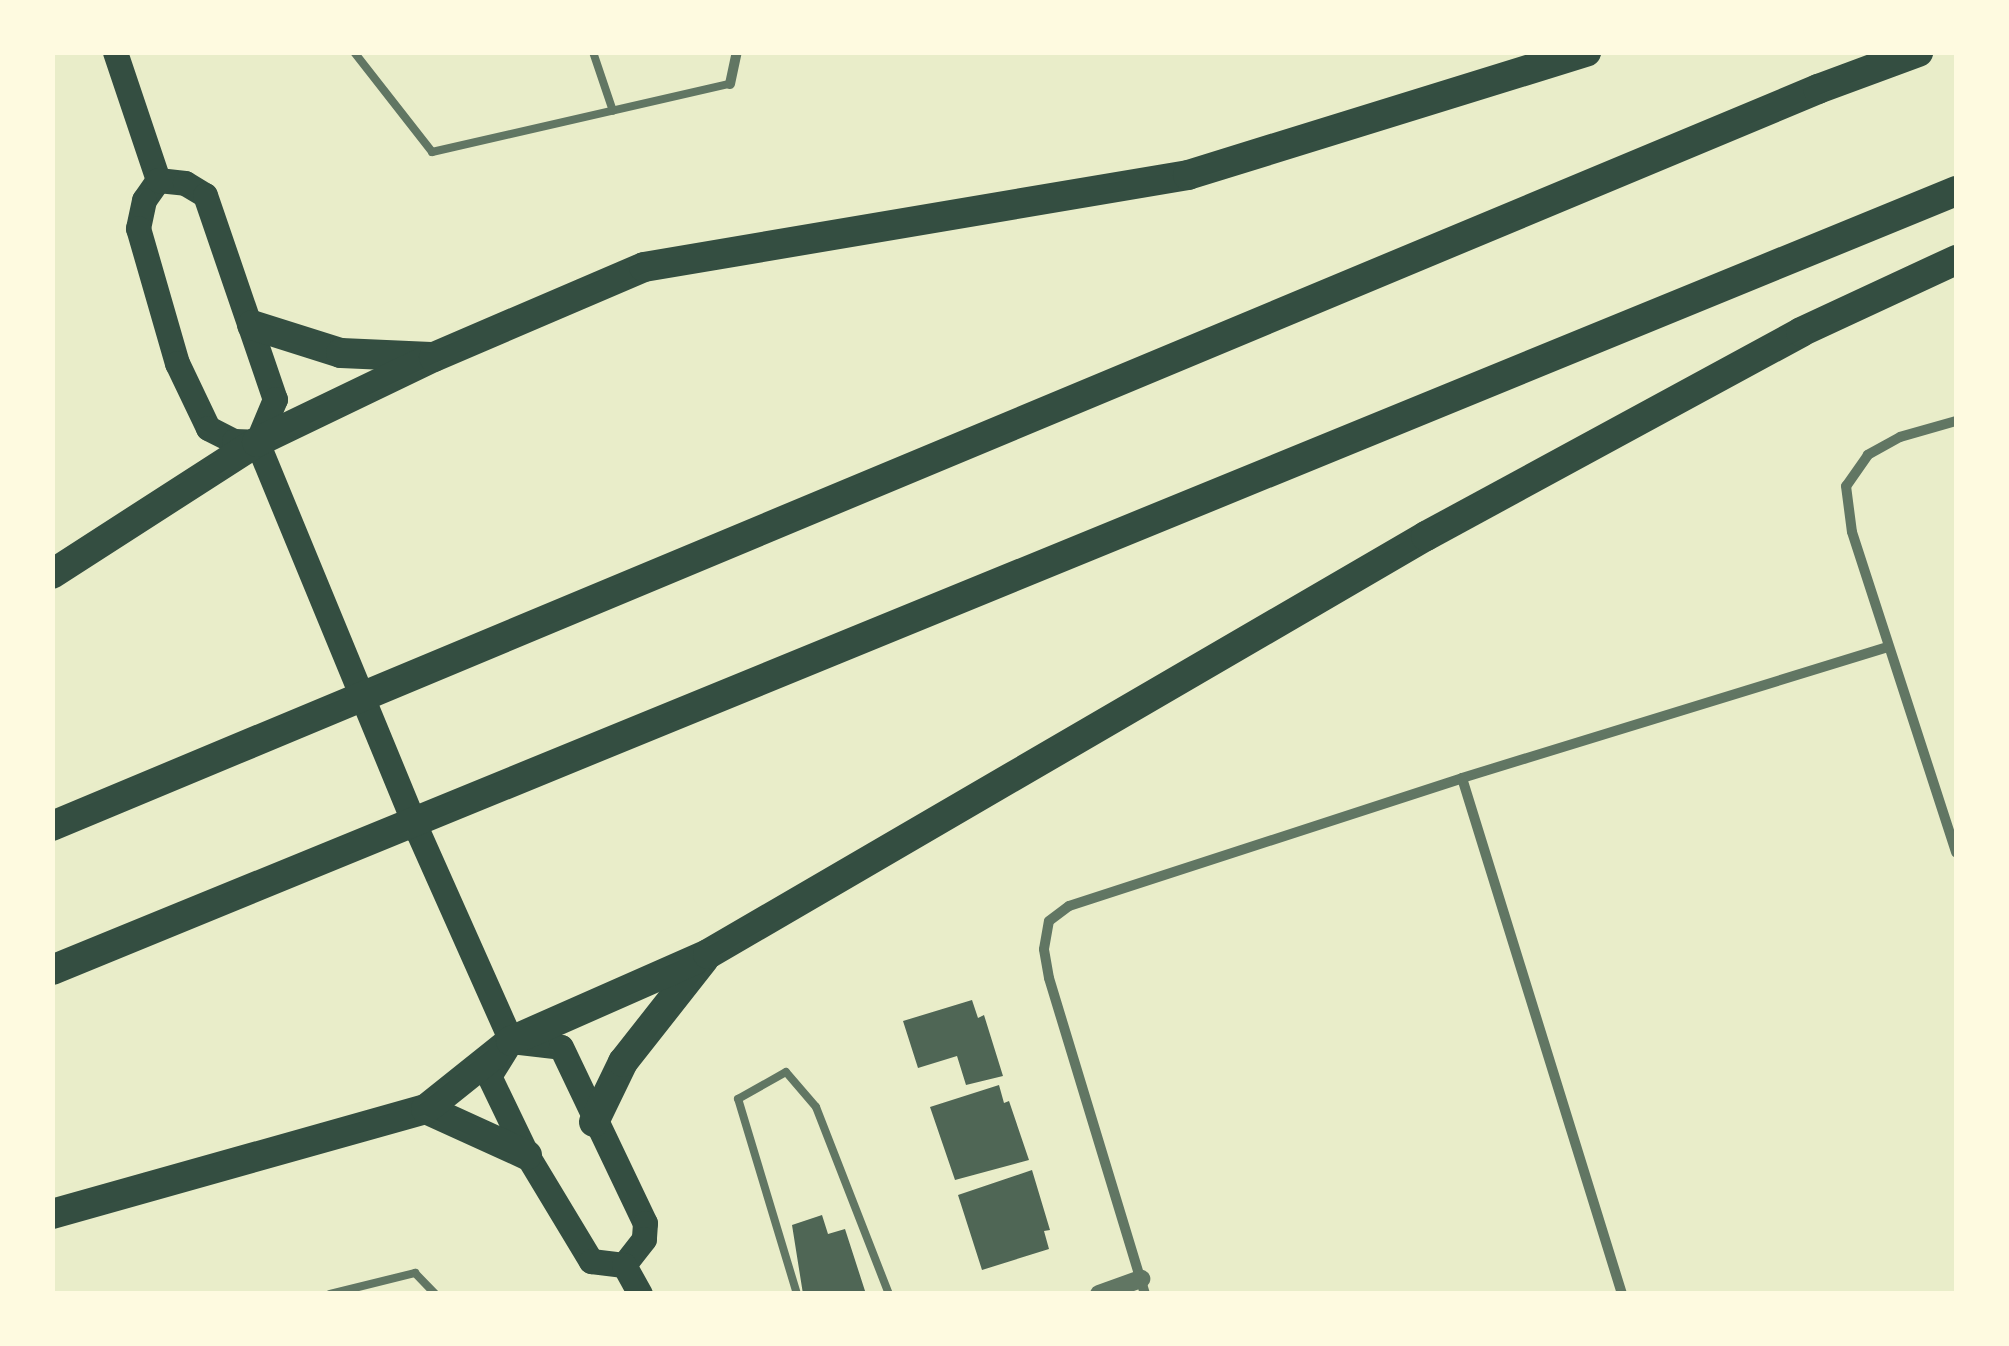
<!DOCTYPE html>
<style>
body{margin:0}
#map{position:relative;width:2009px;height:1346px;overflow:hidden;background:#e9edc9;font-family:Barlow,sans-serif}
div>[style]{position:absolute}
.building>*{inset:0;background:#4f6655}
.service>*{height:8px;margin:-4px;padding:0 4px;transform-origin:4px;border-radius:4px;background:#617663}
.minor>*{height:10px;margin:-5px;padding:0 5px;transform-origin:5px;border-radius:5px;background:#617663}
.tertiary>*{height:18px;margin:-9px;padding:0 9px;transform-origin:9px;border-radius:9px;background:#617663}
.primary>*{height:25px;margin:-12.5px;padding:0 12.5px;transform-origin:12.5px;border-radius:12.5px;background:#344e41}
.motorway>*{height:30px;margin:-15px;padding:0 15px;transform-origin:15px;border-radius:15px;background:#344e41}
span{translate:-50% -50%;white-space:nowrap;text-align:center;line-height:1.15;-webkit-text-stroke:9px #fefae0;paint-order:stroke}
.frame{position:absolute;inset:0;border:55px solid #fefae0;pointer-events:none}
</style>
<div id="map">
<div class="building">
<i style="clip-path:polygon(972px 1000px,978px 1018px,984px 1015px,1003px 1076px,966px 1085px,957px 1056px,918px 1068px,903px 1021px)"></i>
<i style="clip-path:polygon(999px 1085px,1004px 1103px,1009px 1101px,1029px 1160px,955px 1180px,930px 1107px)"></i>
<i style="clip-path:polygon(1032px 1170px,1050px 1230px,1044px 1231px,1049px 1249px,982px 1270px,958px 1195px)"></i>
<i style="clip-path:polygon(822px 1215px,828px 1234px,845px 1229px,866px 1294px,803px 1294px,792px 1225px)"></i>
</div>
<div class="service">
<i style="left:354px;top:52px;width:127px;rotate:52deg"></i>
<i style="left:432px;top:152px;width:306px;rotate:-12.9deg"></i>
<i style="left:593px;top:52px;width:62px;rotate:71.3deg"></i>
<i style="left:330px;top:1294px;width:88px;rotate:-13.9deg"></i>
<i style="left:415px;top:1273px;width:29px;rotate:46deg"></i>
<i style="left:797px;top:1294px;width:204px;rotate:-106.8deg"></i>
<i style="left:738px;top:1099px;width:55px;rotate:-29.4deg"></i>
<i style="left:786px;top:1072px;width:46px;rotate:49.4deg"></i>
<i style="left:816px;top:1107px;width:201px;rotate:68.7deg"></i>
</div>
<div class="minor">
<i style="left:730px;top:84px;width:33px;rotate:-78deg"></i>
<i style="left:1956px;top:421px;width:58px;rotate:164.1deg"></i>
<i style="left:1900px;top:437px;width:37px;rotate:151deg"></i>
<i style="left:1868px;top:455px;width:38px;rotate:125deg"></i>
<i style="left:1846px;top:486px;width:46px;rotate:82.6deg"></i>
<i style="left:1852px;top:532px;width:337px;rotate:72deg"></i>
<i style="left:1462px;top:778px;width:540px;rotate:72.77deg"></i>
<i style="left:1145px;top:1294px;width:330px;rotate:-106.9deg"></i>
<i style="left:1049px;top:978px;width:29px;rotate:-100deg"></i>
<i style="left:1044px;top:949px;width:28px;rotate:-80deg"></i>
<i style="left:1049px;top:921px;width:25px;rotate:-37deg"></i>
<i style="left:1069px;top:906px;width:413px;rotate:-18deg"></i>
<i style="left:1462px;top:778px;width:445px;rotate:-17.1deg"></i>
</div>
<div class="tertiary">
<i style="left:1099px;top:1294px;width:45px;rotate:-19.7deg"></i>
</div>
<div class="primary">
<i style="left:115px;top:52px;width:135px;rotate:71.4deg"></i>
<i style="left:158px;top:180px;width:24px;rotate:125deg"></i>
<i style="left:144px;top:200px;width:29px;rotate:102deg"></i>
<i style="left:138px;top:228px;width:141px;rotate:73.9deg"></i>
<i style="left:177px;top:363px;width:72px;rotate:64.5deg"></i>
<i style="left:208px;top:428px;width:29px;rotate:27deg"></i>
<i style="left:234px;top:441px;width:23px;rotate:2deg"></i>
<i style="left:158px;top:180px;width:27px;rotate:6deg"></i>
<i style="left:185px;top:183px;width:23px;rotate:31deg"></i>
<i style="left:205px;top:195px;width:216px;rotate:71.1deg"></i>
<i style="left:275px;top:399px;width:47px;rotate:112.7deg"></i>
<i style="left:257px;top:442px;width:422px;rotate:67.6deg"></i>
<i style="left:418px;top:832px;width:229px;rotate:66deg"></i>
<i style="left:511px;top:1041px;width:50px;rotate:6.8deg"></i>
<i style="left:561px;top:1047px;width:195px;rotate:64.5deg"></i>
<i style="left:645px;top:1223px;width:16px;rotate:94deg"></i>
<i style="left:644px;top:1239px;width:33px;rotate:128deg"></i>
<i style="left:506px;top:1049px;width:32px;rotate:122deg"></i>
<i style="left:489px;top:1076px;width:88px;rotate:64.3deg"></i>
<i style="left:527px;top:1155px;width:124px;rotate:58.9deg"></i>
<i style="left:591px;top:1261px;width:33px;rotate:7deg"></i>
<i style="left:624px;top:1265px;width:33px;rotate:61deg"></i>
</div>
<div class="motorway">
<i style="left:252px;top:325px;width:93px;rotate:17.5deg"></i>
<i style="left:341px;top:353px;width:90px;rotate:2.5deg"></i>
<i style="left:52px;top:574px;width:244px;rotate:-32.8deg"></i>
<i style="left:257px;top:442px;width:196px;rotate:-25.7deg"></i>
<i style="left:434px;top:357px;width:228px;rotate:-23.2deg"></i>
<i style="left:644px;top:267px;width:552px;rotate:-9.6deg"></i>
<i style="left:1188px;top:175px;width:417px;rotate:-17.2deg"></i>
<i style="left:52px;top:826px;width:1914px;rotate:-22.65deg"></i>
<i style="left:1818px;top:89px;width:107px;rotate:-20.3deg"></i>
<i style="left:52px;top:970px;width:2057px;rotate:-22.25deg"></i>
<i style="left:426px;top:1109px;width:111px;rotate:24.5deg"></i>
<i style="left:594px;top:1122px;width:67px;rotate:-64.2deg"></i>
<i style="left:623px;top:1062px;width:131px;rotate:-51.8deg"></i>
<i style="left:52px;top:1214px;width:388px;rotate:-15.7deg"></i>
<i style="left:426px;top:1109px;width:109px;rotate:-38.7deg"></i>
<i style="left:511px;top:1041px;width:215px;rotate:-23.8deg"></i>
<i style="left:708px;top:954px;width:831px;rotate:-30.21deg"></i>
<i style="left:1426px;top:536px;width:427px;rotate:-28.5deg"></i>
<i style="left:1801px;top:332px;width:171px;rotate:-24.9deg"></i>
</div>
<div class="frame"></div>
</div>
